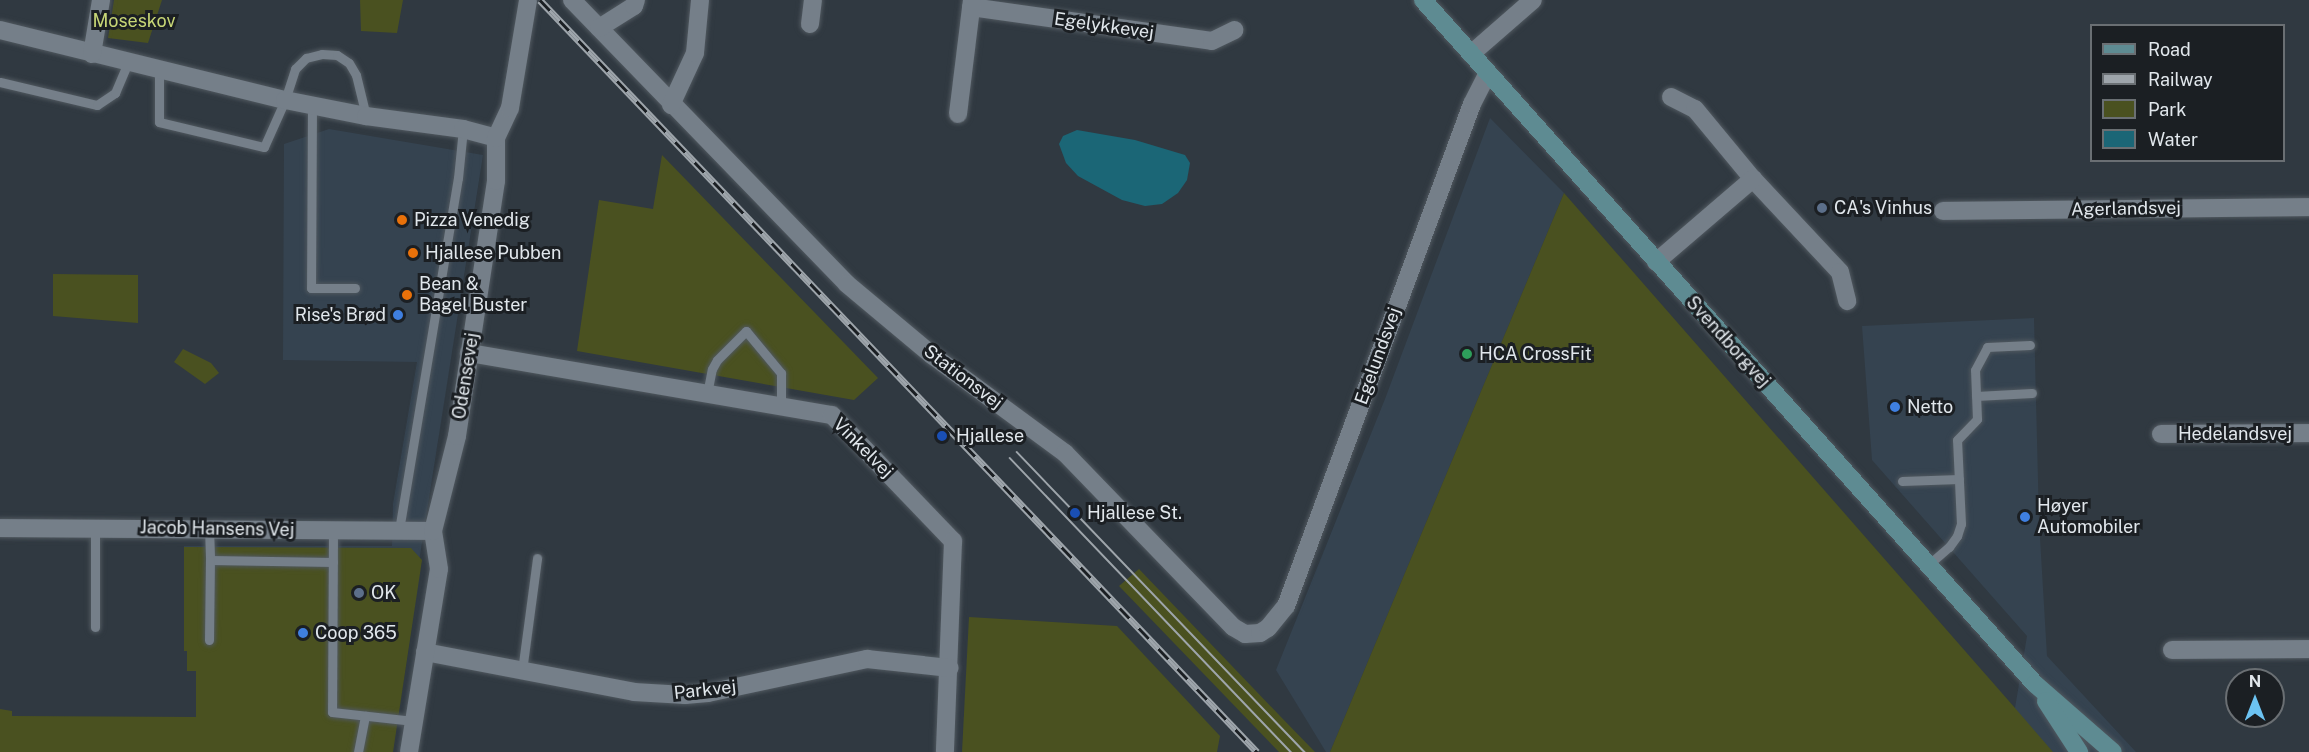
<!DOCTYPE html>
<meta charset="utf-8">
<style>
body{margin:0}
#map{position:relative;width:2309px;height:752px;overflow:hidden;background:#303941;font-family:"Public Sans",sans-serif}
div>[style]{position:absolute}
.built>*{inset:0;background:#354350}
.green>*{inset:0;background:#4a5120}
.water>*{inset:0;background:#1b6676}
.roads{filter:drop-shadow(0 0 2px #50585f) drop-shadow(0 0 2px #50585f)}
.service>*{height:9px;margin:-4.5px;padding:0 4.5px;transform-origin:4.5px;border-radius:4.5px;background:#757f89}
.minor>*{height:18px;margin:-9px;padding:0 9px;transform-origin:9px;border-radius:9px;background:#757f89}
.tertiary>*{height:18px;margin:-9px;padding:0 9px;transform-origin:9px;border-radius:9px;background:#757f89}
.secondary>*{height:18px;margin:-9px;padding:0 9px;transform-origin:9px;border-radius:9px;background:#5e8b92}
.tram>*{height:1.5px;margin:-0.75px;padding:0 0.75px;transform-origin:0.75px;border-radius:0.75px;background:#9ea5ab}
.rail>*{height:7px;margin-top:-3.5px;transform-origin:0;background:repeating-linear-gradient(90deg,#1b1f23 0 14px,#9ea5ab 0 28px);box-sizing:border-box;border-block:2px solid #9ea5ab}
.dots>*{width:16px;height:16px;translate:-50% -50%;box-sizing:border-box;border:3px solid #1b1f23;border-radius:50%}
span{translate:-50% -50%;white-space:nowrap;text-align:center;line-height:1.15;-webkit-text-stroke:6px #1b1f23;paint-order:stroke}
.park-label{font-size:18px;color:#c7d676}
.street-label{font-size:18px;color:#e1e7ec}
.poi-label{font-size:18px;color:#e1e7ec}
.left{translate:0 -50%;text-align:left}
.right{translate:-100% -50%;text-align:right}
.legend{position:absolute;left:2090px;top:24px;width:195px;height:138px;box-sizing:border-box;background:#1b1f23;border:2px solid #6a6f73;margin:0;padding:8px 10px;list-style:none;font-size:18px;color:#e1e7ec}
.legend li{display:flex;align-items:center;gap:12px;height:30px}
.legend b{width:30px;border:2px solid #6a6f73}
.north{position:absolute;left:2225px;top:668px;width:60px;height:60px;box-sizing:border-box;background:#1b1f23;border:2px solid #6a6f73;border-radius:50%;rotate:0deg;font-size:16px;font-weight:700;line-height:24px;text-align:center;color:#e1e7ec}
.north::after{content:'';display:block;margin:auto;width:21px;height:27px;background:#6cc3f2;clip-path:polygon(50% 0,100% 100%,50% 72%,0 100%)}
</style>
<div id="map">
<div class="built">
<i style="clip-path:polygon(1490px 118px,1564px 193px,1330px 752px,1326px 752px,1276px 670px,1385px 399px)"></i>
<i style="clip-path:polygon(329px 129px,483px 155px,389px 752px,196px 717px,196px 671px,187px 671px,187px 651px,184px 651px,184px 546px,392px 546px,393px 504px,417px 362px,283px 360px,284px 144px)"></i>
<i style="clip-path:polygon(2034px 318px,2039px 521px,2047px 656px,2136px 752px,1969px 752px,2015px 708px,2027px 636px,1872px 460px,1862px 326px)"></i>
</div>
<div class="green">
<i style="clip-path:polygon(114px 0,162px 0,148px 43px,108px 38px)"></i>
<i style="clip-path:polygon(360px 0,403px 0,397px 33px,361px 31px)"></i>
<i style="clip-path:polygon(662px 155px,878px 378px,854px 400px,577px 351px,599px 200px,653px 209px)"></i>
<i style="clip-path:polygon(1564px 193px,2015px 708px,2053px 752px,1330px 752px)"></i>
<i style="clip-path:polygon(53px 274px,138px 275px,138px 323px,53px 316px)"></i>
<i style="clip-path:polygon(183px 349px,211px 363px,219px 373px,205px 384px,174px 362px)"></i>
<i style="clip-path:polygon(184px 547px,411px 548px,422px 560px,393px 752px,0 752px,0 709px,12px 711px,12px 716px,196px 717px,196px 671px,187px 671px,187px 651px,184px 651px)"></i>
<i style="clip-path:polygon(1139px 569px,1280px 716px,1315px 752px,1279px 752px,1119px 586px)"></i>
<i style="clip-path:polygon(969px 617px,1117px 626px,1220px 736px,1217px 752px,962px 752px)"></i>
</div>
<div class="water">
<i style="clip-path:polygon(1077px 130px,1135px 140px,1185px 155px,1190px 163px,1187px 180px,1178px 193px,1162px 204px,1145px 206px,1122px 200px,1078px 176px,1066px 163px,1059px 144px,1063px 136px)"></i>
</div>
<div class="roads">
<div class="service">
<i style="left:159px;top:70px;width:52px;rotate:90deg"></i>
<i style="left:159px;top:122px;width:108px;rotate:13.4deg"></i>
<i style="left:264px;top:147px;width:51px;rotate:-65.9deg"></i>
<i style="left:285px;top:100px;width:33px;rotate:-72deg"></i>
<i style="left:295px;top:69px;width:16px;rotate:-45deg"></i>
<i style="left:306px;top:58px;width:16px;rotate:-14deg"></i>
<i style="left:322px;top:54px;width:15px;rotate:4deg"></i>
<i style="left:337px;top:55px;width:14px;rotate:34deg"></i>
<i style="left:349px;top:63px;width:14px;rotate:60deg"></i>
<i style="left:356px;top:75px;width:42px;rotate:76.3deg"></i>
<i style="left:0;top:82px;width:100px;rotate:13.3deg"></i>
<i style="left:97px;top:105px;width:22px;rotate:-34deg"></i>
<i style="left:115px;top:93px;width:33px;rotate:-67deg"></i>
<i style="left:312px;top:105px;width:183px;rotate:90.3deg"></i>
<i style="left:311px;top:288px;width:44px"></i>
<i style="left:707px;top:394px;width:25px;rotate:-79deg"></i>
<i style="left:712px;top:369px;width:10px;rotate:-61deg"></i>
<i style="left:717px;top:360px;width:41px;rotate:-45deg"></i>
<i style="left:746px;top:331px;width:55px;rotate:50.2deg"></i>
<i style="left:781px;top:373px;width:33px;rotate:90deg"></i>
<i style="left:1976px;top:396px;width:56px;rotate:-3.1deg"></i>
<i style="left:1902px;top:481px;width:57px;rotate:-2deg"></i>
<i style="left:95px;top:528px;width:99px;rotate:90deg"></i>
<i style="left:209px;top:528px;width:32px;rotate:88deg"></i>
<i style="left:210px;top:560px;width:123px;rotate:0.9deg"></i>
<i style="left:333px;top:530px;width:182px;rotate:90.3deg"></i>
<i style="left:332px;top:712px;width:82px;rotate:6.3deg"></i>
<i style="left:399px;top:530px;width:357px;rotate:-80.5deg"></i>
<i style="left:458px;top:178px;width:49px;rotate:-84.2deg"></i>
<i style="left:1928px;top:565px;width:28px;rotate:-41deg"></i>
<i style="left:1949px;top:547px;width:14px;rotate:-54deg"></i>
<i style="left:1957px;top:536px;width:13px;rotate:-72deg"></i>
<i style="left:1961px;top:524px;width:84px;rotate:-92.7deg"></i>
<i style="left:1957px;top:440px;width:29px;rotate:-46deg"></i>
<i style="left:1977px;top:419px;width:49px;rotate:-92.3deg"></i>
<i style="left:1975px;top:370px;width:26px;rotate:-62deg"></i>
<i style="left:1987px;top:347px;width:43px;rotate:-2.7deg"></i>
<i style="left:209px;top:640px;width:80px;rotate:-89.3deg"></i>
<i style="left:522px;top:671px;width:114px;rotate:-82.4deg"></i>
<i style="left:358px;top:752px;width:37px;rotate:-79deg"></i>
</div>
<div class="minor">
<i style="left:572px;top:0;width:395px;rotate:45.9deg"></i>
<i style="left:847px;top:284px;width:111px;rotate:39.9deg"></i>
<i style="left:932px;top:355px;width:165px;rotate:36.4deg"></i>
<i style="left:1065px;top:453px;width:242px;rotate:46deg"></i>
<i style="left:1233px;top:627px;width:14px;rotate:30deg"></i>
<i style="left:1245px;top:634px;width:15px;rotate:-4deg"></i>
<i style="left:1260px;top:633px;width:9px;rotate:-32deg"></i>
<i style="left:1268px;top:628px;width:28px;rotate:-51deg"></i>
<i style="left:1286px;top:606px;width:535px;rotate:-69.67deg"></i>
<i style="left:1472px;top:104px;width:35px;rotate:-63deg"></i>
<i style="left:971px;top:7px;width:243px;rotate:8deg"></i>
<i style="left:1212px;top:41px;width:25px;rotate:-26deg"></i>
<i style="left:810px;top:24px;width:24px;rotate:-83deg"></i>
<i style="left:599px;top:28px;width:41px;rotate:-32.2deg"></i>
<i style="left:634px;top:6px;width:6px;rotate:-72deg"></i>
<i style="left:0;top:30px;width:293px;rotate:13.8deg"></i>
<i style="left:285px;top:100px;width:83px;rotate:11.2deg"></i>
<i style="left:366px;top:116px;width:98px;rotate:7.6deg"></i>
<i style="left:463px;top:129px;width:34px;rotate:15deg"></i>
<i style="left:92px;top:54px;width:55px;rotate:-80.5deg"></i>
<i style="left:1471px;top:54px;width:82px;rotate:-41.1deg"></i>
<i style="left:1671px;top:97px;width:27px;rotate:27deg"></i>
<i style="left:1695px;top:109px;width:91px;rotate:50.4deg"></i>
<i style="left:1753px;top:179px;width:127px;rotate:46.9deg"></i>
<i style="left:1840px;top:272px;width:30px;rotate:76deg"></i>
<i style="left:671px;top:105px;width:57px;rotate:-65.2deg"></i>
<i style="left:695px;top:53px;width:53px;rotate:-84.6deg"></i>
<i style="left:958px;top:114px;width:115px;rotate:-83deg"></i>
<i style="left:1943px;top:211px;width:366px;rotate:-0.6deg"></i>
<i style="left:1656px;top:262px;width:128px;rotate:-40.6deg"></i>
<i style="left:469px;top:353px;width:368px;rotate:9.7deg"></i>
<i style="left:832px;top:415px;width:175px;rotate:46.2deg"></i>
<i style="left:953px;top:541px;width:211px;rotate:92.2deg"></i>
<i style="left:2161px;top:434px;width:148px;rotate:-0.4deg"></i>
<i style="left:0;top:528px;width:433px;rotate:0.4deg"></i>
<i style="left:2172px;top:650px;width:137px;rotate:-0.4deg"></i>
<i style="left:425px;top:652px;width:213px;rotate:10.8deg"></i>
<i style="left:634px;top:692px;width:51px;rotate:3.4deg"></i>
<i style="left:685px;top:695px;width:23px;rotate:-5deg"></i>
<i style="left:708px;top:693px;width:163px;rotate:-12.1deg"></i>
<i style="left:867px;top:659px;width:83px;rotate:6.2deg"></i>
</div>
<div class="tertiary">
<i style="left:409px;top:752px;width:185px;rotate:-80.7deg"></i>
<i style="left:439px;top:569px;width:38px;rotate:-99deg"></i>
<i style="left:433px;top:531px;width:98px;rotate:-75.8deg"></i>
<i style="left:457px;top:436px;width:258px;rotate:-81.3deg"></i>
<i style="left:496px;top:181px;width:43px;rotate:-90deg"></i>
<i style="left:496px;top:138px;width:33px;rotate:-65deg"></i>
<i style="left:510px;top:108px;width:109px;rotate:-80.5deg"></i>
</div>
<div class="secondary">
<i style="left:1423px;top:0;width:918px;rotate:48.18deg"></i>
<i style="left:2035px;top:684px;width:103px;rotate:41.1deg"></i>
<i style="left:2046px;top:701px;width:61px;rotate:57.1deg"></i>
</div>
</div>
<div class="tram">
<i style="left:1017px;top:452px;width:416px;rotate:46.2deg"></i>
<i style="left:1010px;top:458px;width:407px;rotate:46.3deg"></i>
</div>
<div class="rail">
<i style="left:540px;top:0;width:1039px;rotate:46.36deg"></i>
</div>
<div class="dots">
<i style="left:1822px;top:208px;background:#5c6f8a"></i>
<i style="left:402px;top:220px;background:#e8710a"></i>
<i style="left:413px;top:253px;background:#e8710a"></i>
<i style="left:407px;top:295px;background:#e8710a"></i>
<i style="left:398px;top:315px;background:#3f7fe0"></i>
<i style="left:1467px;top:354px;background:#2e9e5b"></i>
<i style="left:1895px;top:407px;background:#3f7fe0"></i>
<i style="left:942px;top:436px;background:#1a4fb4"></i>
<i style="left:1075px;top:513px;background:#1a4fb4"></i>
<i style="left:2025px;top:517px;background:#3f7fe0"></i>
<i style="left:359px;top:593px;background:#5c6f8a"></i>
<i style="left:303px;top:633px;background:#3f7fe0"></i>
</div>
<div class="park-label">
<span style="left:134px;top:21px">Moseskov</span>
</div>
<div class="street-label">
<span style="left:1104px;top:26px;rotate:8deg">Egelykkevej</span>
<span style="left:2126px;top:209px;rotate:-1deg">Agerlandsvej</span>
<span style="left:1728px;top:342px;rotate:48deg">Svendborgvej</span>
<span style="left:1378px;top:356px;rotate:-70deg">Egelundsvej</span>
<span style="left:466px;top:376px;rotate:-81deg">Odensevej</span>
<span style="left:963px;top:377px;rotate:37deg">Stationsvej</span>
<span style="left:2235px;top:434px">Hedelandsvej</span>
<span style="left:863px;top:448px;rotate:45deg">Vinkelvej</span>
<span style="left:217px;top:529px;rotate:1deg">Jacob Hansens Vej</span>
<span style="left:705px;top:690px;rotate:-6deg">Parkvej</span>
</div>
<div class="poi-label">
<span class="left" style="left:1834px;top:208px">CA's Vinhus</span>
<span class="left" style="left:414px;top:220px">Pizza Venedig</span>
<span class="left" style="left:425px;top:253px">Hjallese Pubben</span>
<span class="left" style="left:419px;top:295px">Bean &amp;<br>Bagel Buster</span>
<span class="right" style="left:386px;top:315px">Rise's Brød</span>
<span class="left" style="left:1479px;top:354px">HCA CrossFit</span>
<span class="left" style="left:1907px;top:407px">Netto</span>
<span class="left" style="left:956px;top:436px">Hjallese</span>
<span class="left" style="left:2037px;top:517px">Høyer<br>Automobiler</span>
<span class="left" style="left:1087px;top:513px">Hjallese St.</span>
<span class="left" style="left:371px;top:593px">OK</span>
<span class="left" style="left:315px;top:633px">Coop 365</span>
</div>
<ul class="legend">
<li><b style="height:8px;background:#5e8b92"></b>Road</li>
<li><b style="height:8px;background:#9ea5ab"></b>Railway</li>
<li><b style="height:16px;background:#4a5120"></b>Park</li>
<li><b style="height:16px;background:#1b6676"></b>Water</li>
</ul>
<div class="north">N</div>
</div>
